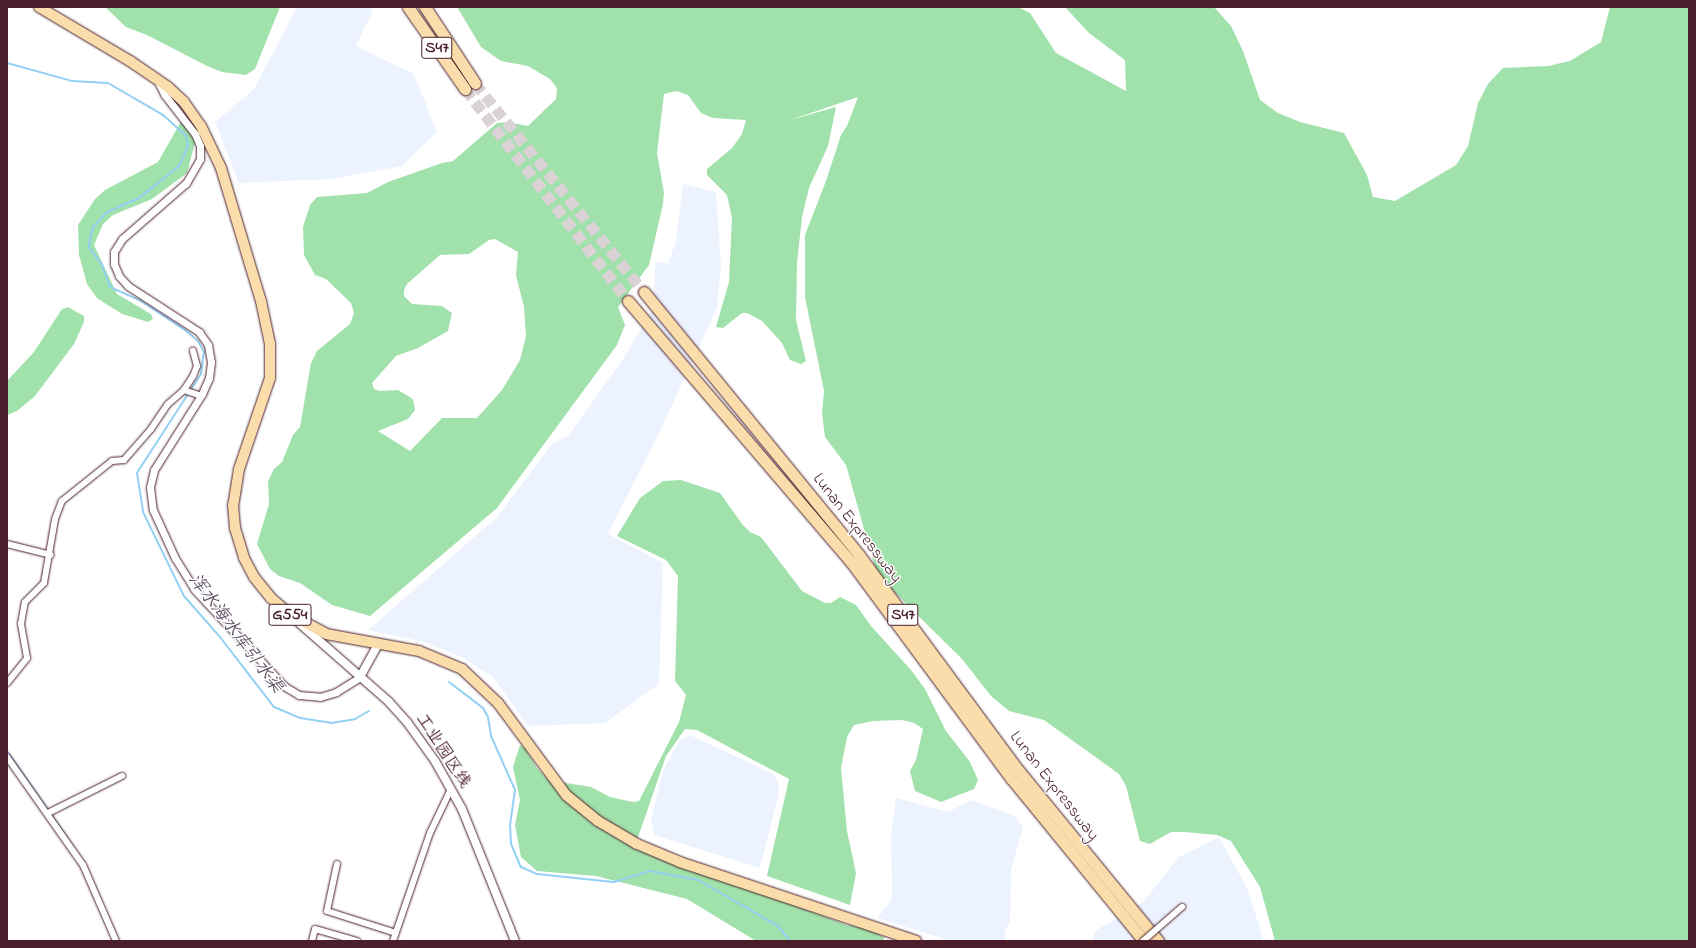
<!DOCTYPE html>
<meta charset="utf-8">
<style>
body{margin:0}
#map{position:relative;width:1696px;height:948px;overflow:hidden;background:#fff;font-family:"Indie Flower","LXGW WenKai TC",sans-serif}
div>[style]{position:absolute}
.built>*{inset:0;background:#edf3fe}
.green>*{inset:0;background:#a1e1ab}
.stream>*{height:2px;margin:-1px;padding:0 1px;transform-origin:1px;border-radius:1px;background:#93d0f4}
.motorway-tunnel>*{height:11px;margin-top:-5.5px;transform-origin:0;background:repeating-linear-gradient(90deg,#dbd2d5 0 11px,transparent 0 16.5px)}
.roads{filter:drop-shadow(0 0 1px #4a1f2b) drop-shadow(0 0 1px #4a1f2b)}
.minor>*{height:6px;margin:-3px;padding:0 3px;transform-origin:3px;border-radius:3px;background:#fff}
.tertiary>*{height:7px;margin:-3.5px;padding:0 3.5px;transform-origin:3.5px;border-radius:3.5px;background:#fff}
.secondary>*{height:8px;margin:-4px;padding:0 4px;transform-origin:4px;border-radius:4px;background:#fff}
.trunk>*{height:10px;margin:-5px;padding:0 5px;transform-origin:5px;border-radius:5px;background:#fbddab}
.motorway>*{height:11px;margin:-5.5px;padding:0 5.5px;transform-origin:5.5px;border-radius:5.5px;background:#fbddab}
.bridges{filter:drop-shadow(0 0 1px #4a1f2b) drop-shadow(0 0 1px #4a1f2b)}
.minor-bridge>*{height:6px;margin:-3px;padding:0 3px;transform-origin:3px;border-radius:3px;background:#fff}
span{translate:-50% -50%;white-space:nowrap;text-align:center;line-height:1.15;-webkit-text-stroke:3px #fff;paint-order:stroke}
.shield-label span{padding:1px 3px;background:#fff;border:1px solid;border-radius:3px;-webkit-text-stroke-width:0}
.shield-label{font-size:16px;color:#4a1f2b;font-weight:700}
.street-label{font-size:17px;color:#4a1f2b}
.water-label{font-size:18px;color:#605467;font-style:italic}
.frame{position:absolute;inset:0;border:8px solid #4a1f2b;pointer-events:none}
</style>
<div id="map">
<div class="built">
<i style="clip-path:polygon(297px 7px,369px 7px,373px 10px,356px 46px,414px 74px,437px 132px,402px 166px,332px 179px,239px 183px,215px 122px,254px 89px)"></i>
<i style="clip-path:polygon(683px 184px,716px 192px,721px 266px,717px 308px,661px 429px,608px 534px,663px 563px,659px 684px,605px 723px,528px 726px,494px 678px,462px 657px,424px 642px,368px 630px,496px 518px,553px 443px,568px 436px,625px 356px,654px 306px,655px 262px,668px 263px,676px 241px)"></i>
<i style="clip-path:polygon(690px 735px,773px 774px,778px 782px,779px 793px,760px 868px,654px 835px,651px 819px,663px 771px,679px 741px)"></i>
<i style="clip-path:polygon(896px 798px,948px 812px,971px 800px,1015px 816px,1023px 827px,1011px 870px,1010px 922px,1005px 931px,1005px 941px,951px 941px,877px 918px,892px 899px,891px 834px)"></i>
<i style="clip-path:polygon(1219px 837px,1247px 888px,1264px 941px,1092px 941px,1095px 931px,1143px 902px,1179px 857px)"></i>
</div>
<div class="green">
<i style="clip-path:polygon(105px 7px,280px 7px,255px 69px,246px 75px,222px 72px,207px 66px,147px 35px,126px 27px)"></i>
<i style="clip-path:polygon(evenodd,457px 7px,1018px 7px,1030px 13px,1056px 53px,1126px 91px,1125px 60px,1089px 33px,1065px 7px,1214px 7px,1231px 26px,1243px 51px,1260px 100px,1278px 113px,1300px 122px,1344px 133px,1367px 175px,1373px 197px,1395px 201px,1456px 165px,1468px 146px,1478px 103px,1488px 84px,1503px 68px,1548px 66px,1570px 61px,1601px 42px,1610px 7px,1689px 7px,1689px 941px,1275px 941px,1260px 887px,1231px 841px,1217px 835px,1184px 832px,1171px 832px,1150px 844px,1140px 841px,1126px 786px,1119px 774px,1044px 720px,1009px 711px,991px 696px,962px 659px,877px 575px,846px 465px,825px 437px,822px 413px,824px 391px,805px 297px,805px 235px,826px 181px,841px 135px,847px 126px,858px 97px,790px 120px,836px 107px,828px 146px,809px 188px,802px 217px,797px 263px,796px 320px,806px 361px,801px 364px,790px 360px,782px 343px,762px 321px,747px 313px,742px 313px,723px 328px,716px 327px,729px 282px,732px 218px,727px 195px,707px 175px,707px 169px,732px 148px,742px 134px,746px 120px,713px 118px,701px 113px,688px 95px,676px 91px,664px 94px,657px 153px,664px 193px,663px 204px,649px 265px,618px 307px,625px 325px,617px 345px,497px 508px,370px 616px,332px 605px,300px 583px,279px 576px,270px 569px,257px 544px,269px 504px,268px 481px,274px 469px,282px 462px,293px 435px,300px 427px,311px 363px,317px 351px,350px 324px,354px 313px,351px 303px,326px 279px,315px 275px,304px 255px,303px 227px,310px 205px,317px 197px,367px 193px,388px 182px,442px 163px,453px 161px,497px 123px,508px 122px,528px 126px,556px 99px,557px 88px,550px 79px,528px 66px,501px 61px,481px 47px,457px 7px,495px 239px,518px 252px,516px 275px,524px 307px,526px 336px,520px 360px,502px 390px,477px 418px,442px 418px,410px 451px,378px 431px,408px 419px,415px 410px,413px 399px,398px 390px,380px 391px,374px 389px,372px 383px,396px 356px,418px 348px,448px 331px,452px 313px,442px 306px,412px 304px,404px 296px,404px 290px,407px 284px,440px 255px,469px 254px,489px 240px,495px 239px)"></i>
<i style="clip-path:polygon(183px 118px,196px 139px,187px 173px,152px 199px,113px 215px,103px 224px,94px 245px,117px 294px,151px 314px,153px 319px,148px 322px,122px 314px,97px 298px,87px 284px,79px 255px,78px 225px,95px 199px,105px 190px,158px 162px)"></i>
<i style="clip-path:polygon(68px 307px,84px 316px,84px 322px,74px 344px,35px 396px,17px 411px,7px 415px,7px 381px,34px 352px,62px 309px)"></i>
<i style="clip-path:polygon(681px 480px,720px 493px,742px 524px,750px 532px,761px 537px,802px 591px,825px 603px,831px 603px,840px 597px,856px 605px,871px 626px,911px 670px,925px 689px,946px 731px,970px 762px,978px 780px,974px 789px,941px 802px,920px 793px,915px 791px,910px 771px,916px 760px,923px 729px,914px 723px,902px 720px,873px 721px,854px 725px,847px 737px,841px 768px,847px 831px,856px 873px,850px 905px,767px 876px,789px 779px,697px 730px,685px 729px,666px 756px,635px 846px,847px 925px,866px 928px,884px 937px,883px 941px,756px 941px,687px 899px,596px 876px,537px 871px,521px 857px,515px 825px,520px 800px,513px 767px,520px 745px,525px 748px,537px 768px,548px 780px,591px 787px,610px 797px,633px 802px,639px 801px,679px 722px,686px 695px,675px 681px,678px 576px,666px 560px,617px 536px,640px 498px,663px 481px)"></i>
</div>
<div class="stream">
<i style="left:7px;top:63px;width:67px;rotate:15.5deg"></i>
<i style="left:72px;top:81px;width:36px;rotate:3deg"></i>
<i style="left:108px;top:83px;width:64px;rotate:30.2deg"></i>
<i style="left:163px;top:115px;width:31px;rotate:42deg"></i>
<i style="left:186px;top:136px;width:10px;rotate:79deg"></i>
<i style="left:188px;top:146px;width:22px;rotate:114deg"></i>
<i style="left:179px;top:166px;width:51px;rotate:141.3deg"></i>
<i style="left:139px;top:198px;width:35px;rotate:156deg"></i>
<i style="left:107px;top:212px;width:21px;rotate:133deg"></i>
<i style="left:93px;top:227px;width:11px;rotate:105deg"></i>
<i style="left:90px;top:238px;width:9px;rotate:96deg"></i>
<i style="left:89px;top:247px;width:22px;rotate:54deg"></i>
<i style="left:102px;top:265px;width:23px;rotate:70deg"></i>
<i style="left:110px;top:287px;width:34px;rotate:24deg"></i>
<i style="left:141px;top:301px;width:53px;rotate:33.4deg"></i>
<i style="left:185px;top:330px;width:17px;rotate:40deg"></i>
<i style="left:198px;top:341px;width:13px;rotate:61deg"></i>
<i style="left:204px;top:352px;width:22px;rotate:98deg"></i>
<i style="left:201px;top:374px;width:118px;rotate:122.9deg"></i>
<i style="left:137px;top:473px;width:39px;rotate:81deg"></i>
<i style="left:143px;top:512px;width:93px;rotate:64deg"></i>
<i style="left:184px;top:596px;width:55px;rotate:48.7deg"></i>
<i style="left:220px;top:637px;width:88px;rotate:52.4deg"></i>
<i style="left:274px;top:707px;width:28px;rotate:23deg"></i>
<i style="left:300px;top:718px;width:31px;rotate:9deg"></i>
<i style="left:331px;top:723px;width:24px;rotate:-9deg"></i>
<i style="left:355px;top:719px;width:16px;rotate:-30deg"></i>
<i style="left:449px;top:682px;width:43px;rotate:37.4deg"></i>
<i style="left:483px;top:708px;width:10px;rotate:61deg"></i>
<i style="left:488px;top:717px;width:19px;rotate:81deg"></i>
<i style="left:491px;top:736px;width:59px;rotate:66deg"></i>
<i style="left:515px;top:790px;width:34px;rotate:98deg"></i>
<i style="left:510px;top:824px;width:20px;rotate:87deg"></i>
<i style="left:511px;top:844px;width:25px;rotate:67deg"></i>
<i style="left:521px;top:867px;width:17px;rotate:24deg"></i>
<i style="left:537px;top:874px;width:77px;rotate:5.9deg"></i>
<i style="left:614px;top:882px;width:38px;rotate:-17deg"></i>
<i style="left:650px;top:871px;width:49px;rotate:10.6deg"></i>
<i style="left:698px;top:880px;width:92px;rotate:29.9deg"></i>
<i style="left:778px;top:926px;width:19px;rotate:51deg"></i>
<i style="left:7px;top:751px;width:116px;rotate:55.2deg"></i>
</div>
<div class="motorway-tunnel">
<i style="left:475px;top:83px;width:269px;rotate:51deg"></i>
<i style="left:465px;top:89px;width:267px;rotate:52.4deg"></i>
</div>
<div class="roads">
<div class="minor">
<i style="left:184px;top:390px;width:18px;rotate:19deg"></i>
<i style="left:7px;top:544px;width:45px;rotate:14deg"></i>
<i style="left:7px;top:683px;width:32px;rotate:-51deg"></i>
<i style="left:27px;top:658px;width:35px;rotate:-100deg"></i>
<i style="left:21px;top:624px;width:22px;rotate:-80deg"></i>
<i style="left:25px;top:602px;width:27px;rotate:-45deg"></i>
<i style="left:44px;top:583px;width:65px;rotate:-80.2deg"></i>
<i style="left:55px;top:519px;width:19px;rotate:-69deg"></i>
<i style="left:62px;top:501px;width:64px;rotate:-38.7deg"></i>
<i style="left:112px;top:461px;width:12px;rotate:-5deg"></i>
<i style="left:124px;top:460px;width:41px;rotate:-48.9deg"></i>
<i style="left:151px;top:429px;width:30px;rotate:-56deg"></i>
<i style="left:168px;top:404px;width:21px;rotate:-41deg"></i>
<i style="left:184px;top:390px;width:17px;rotate:-57deg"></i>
<i style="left:193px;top:376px;width:11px;rotate:-68deg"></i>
<i style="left:197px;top:366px;width:16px;rotate:-105deg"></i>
<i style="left:7px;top:757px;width:132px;rotate:54.9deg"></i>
<i style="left:83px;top:865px;width:83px;rotate:66.5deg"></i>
<i style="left:48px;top:813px;width:83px;rotate:-26.6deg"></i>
<i style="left:337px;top:864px;width:48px;rotate:102deg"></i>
<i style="left:327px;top:911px;width:72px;rotate:17.7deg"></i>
<i style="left:312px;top:941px;width:12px;rotate:-76deg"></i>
<i style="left:315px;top:929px;width:44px;rotate:15.9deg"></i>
<i style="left:393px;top:941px;width:114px;rotate:-71.1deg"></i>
<i style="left:430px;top:833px;width:49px;rotate:-64.5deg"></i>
</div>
<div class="tertiary">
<i style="left:157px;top:80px;width:16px;rotate:63deg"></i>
<i style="left:164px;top:94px;width:51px;rotate:52.2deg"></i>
<i style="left:195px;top:134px;width:13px;rotate:67deg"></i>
<i style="left:200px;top:146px;width:13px;rotate:90deg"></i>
<i style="left:200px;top:159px;width:28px;rotate:120deg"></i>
<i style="left:186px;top:183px;width:85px;rotate:138.8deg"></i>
<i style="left:122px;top:239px;width:15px;rotate:122deg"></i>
<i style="left:114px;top:252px;width:12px;rotate:90deg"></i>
<i style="left:114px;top:264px;width:13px;rotate:67deg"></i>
<i style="left:119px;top:276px;width:13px;rotate:48deg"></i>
<i style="left:128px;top:286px;width:85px;rotate:32.9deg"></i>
<i style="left:199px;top:332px;width:16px;rotate:55deg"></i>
<i style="left:208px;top:345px;width:17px;rotate:80deg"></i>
<i style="left:211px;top:362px;width:16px;rotate:97deg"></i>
<i style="left:209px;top:378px;width:17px;rotate:114deg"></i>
<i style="left:202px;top:394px;width:90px;rotate:122.3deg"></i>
<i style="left:154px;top:470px;width:17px;rotate:103deg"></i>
<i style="left:150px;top:487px;width:23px;rotate:83deg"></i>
<i style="left:153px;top:510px;width:53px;rotate:65.4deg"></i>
<i style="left:175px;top:558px;width:36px;rotate:58deg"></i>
<i style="left:194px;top:589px;width:132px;rotate:47.1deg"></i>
<i style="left:284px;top:686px;width:17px;rotate:31deg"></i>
<i style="left:299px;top:695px;width:21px;rotate:5deg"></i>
<i style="left:320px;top:697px;width:17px;rotate:-17deg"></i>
<i style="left:336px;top:692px;width:28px;rotate:-32deg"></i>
</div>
<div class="secondary">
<i style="left:298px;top:622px;width:121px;rotate:41.3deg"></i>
<i style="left:389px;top:702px;width:27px;rotate:48deg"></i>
<i style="left:407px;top:722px;width:48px;rotate:54.3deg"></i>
<i style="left:435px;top:761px;width:55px;rotate:60.6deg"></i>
<i style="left:462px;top:809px;width:142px;rotate:68.1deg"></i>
<i style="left:360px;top:677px;width:38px;rotate:-61deg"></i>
</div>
<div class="trunk">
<i style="left:39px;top:7px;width:106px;rotate:30.7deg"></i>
<i style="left:130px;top:61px;width:46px;rotate:34.4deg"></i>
<i style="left:168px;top:87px;width:22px;rotate:43deg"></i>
<i style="left:184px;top:102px;width:29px;rotate:55deg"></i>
<i style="left:201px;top:126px;width:47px;rotate:64.5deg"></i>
<i style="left:221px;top:168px;width:139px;rotate:73.3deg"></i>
<i style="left:261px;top:301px;width:44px;rotate:78.2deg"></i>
<i style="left:270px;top:344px;width:34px;rotate:90deg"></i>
<i style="left:270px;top:378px;width:96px;rotate:108.8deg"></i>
<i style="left:239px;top:469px;width:36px;rotate:99deg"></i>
<i style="left:233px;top:505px;width:23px;rotate:85deg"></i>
<i style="left:235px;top:528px;width:31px;rotate:73deg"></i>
<i style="left:244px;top:558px;width:21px;rotate:62deg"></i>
<i style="left:254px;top:577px;width:27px;rotate:51deg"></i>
<i style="left:271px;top:598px;width:26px;rotate:40deg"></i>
<i style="left:291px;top:615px;width:40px;rotate:28deg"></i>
<i style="left:326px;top:634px;width:95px;rotate:10.4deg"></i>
<i style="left:419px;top:651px;width:47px;rotate:22.7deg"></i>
<i style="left:462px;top:669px;width:50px;rotate:43.4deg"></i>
<i style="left:498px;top:703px;width:114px;rotate:53.5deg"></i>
<i style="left:566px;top:795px;width:41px;rotate:39.1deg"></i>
<i style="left:598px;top:821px;width:45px;rotate:30.5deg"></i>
<i style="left:637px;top:844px;width:47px;rotate:22.7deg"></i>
<i style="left:680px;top:862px;width:249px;rotate:18.5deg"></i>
</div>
<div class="motorway">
<i style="left:408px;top:7px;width:100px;rotate:55.2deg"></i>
<i style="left:425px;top:7px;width:91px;rotate:56.7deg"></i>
<i style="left:644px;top:292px;width:340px;rotate:50.7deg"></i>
<i style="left:859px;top:555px;width:269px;rotate:53.5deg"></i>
<i style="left:1019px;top:771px;width:220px;rotate:50.7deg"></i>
<i style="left:628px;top:301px;width:343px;rotate:49.5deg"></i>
<i style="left:851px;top:562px;width:269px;rotate:53.5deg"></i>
<i style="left:1011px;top:778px;width:210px;rotate:50.8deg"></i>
</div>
</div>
<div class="bridges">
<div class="minor-bridge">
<i style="left:1143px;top:941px;width:52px;rotate:-41.1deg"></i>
</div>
</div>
<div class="shield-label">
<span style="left:437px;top:48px">S47</span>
<span style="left:290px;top:615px">G554</span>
<span style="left:903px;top:615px">S47</span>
</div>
<div class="street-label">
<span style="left:857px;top:528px;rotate:52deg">Lunan Expressway</span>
<span style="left:443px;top:751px;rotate:57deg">工业园区线</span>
<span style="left:1054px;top:786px;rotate:52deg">Lunan Expressway</span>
</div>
<div class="water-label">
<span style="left:235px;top:634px;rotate:53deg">浑水海水库引水渠</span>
</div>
<div class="frame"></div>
</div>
